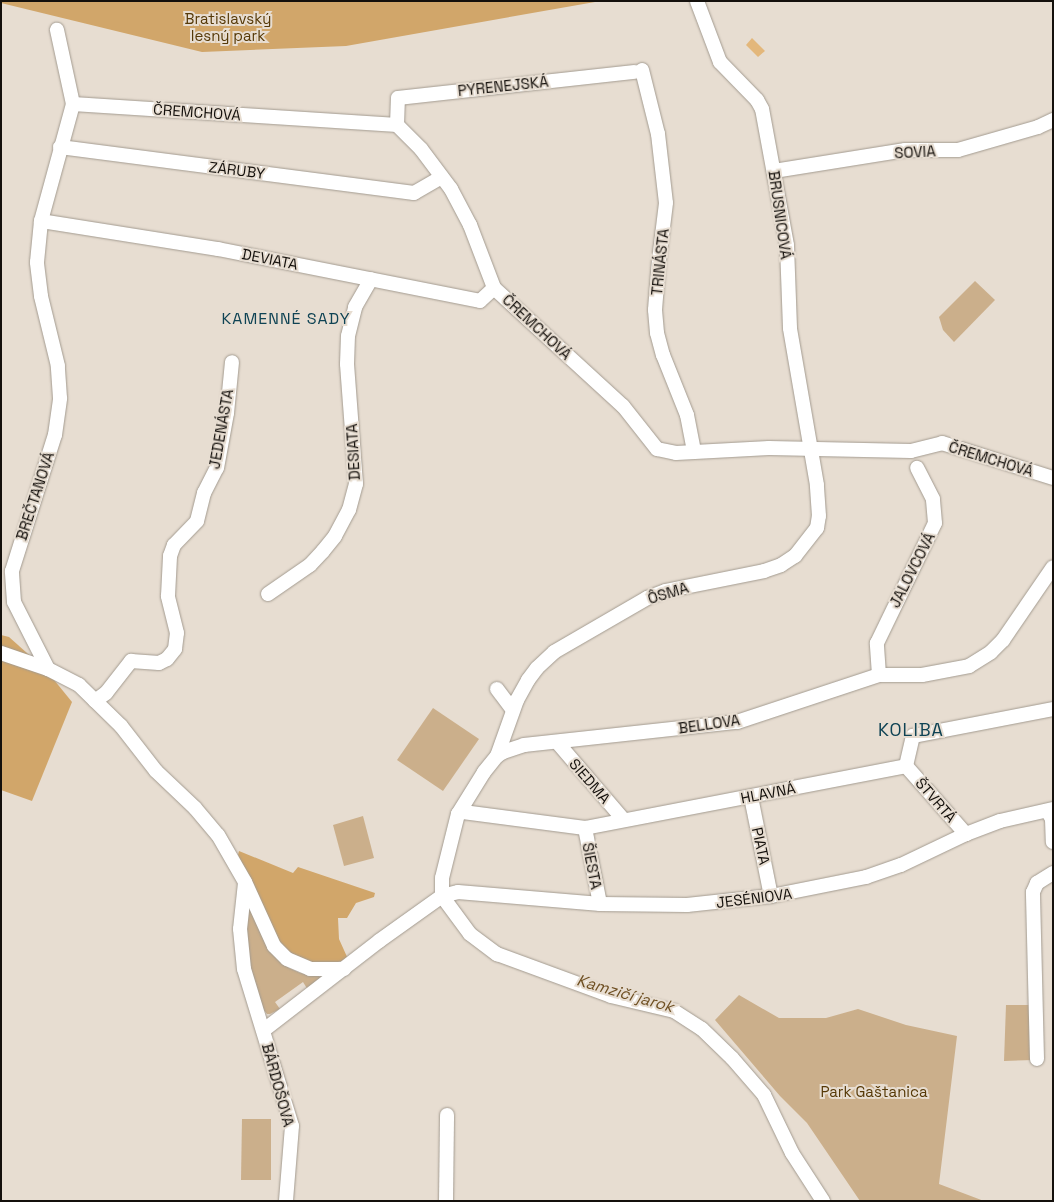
<!DOCTYPE html>
<meta charset="utf-8">
<style>
body{margin:0}
#map{position:relative;width:1054px;height:1202px;overflow:hidden;background:#e7ddd1;font-family:"Space Grotesk",sans-serif}
div>[style]{position:absolute}
.green>*{inset:0;background:#cbaf8b}
.forest>*{inset:0;background:#d1a66a}
.water>*{inset:0;background:#e3b77b}
.roads{filter:drop-shadow(0 0 1px #a39b90) drop-shadow(0 0 1px #a39b90)}
.minor>*{height:14px;margin:-7px;padding:0 7px;transform-origin:7px;border-radius:7px;background:#fff}
span{translate:-50% -50%;white-space:nowrap;text-align:center;line-height:1.15;-webkit-text-stroke:4px #e7ddd1;paint-order:stroke}
.park-label{font-size:15px;color:#563907}
.street-label{font-size:15px;color:#14100c}
.neighbourhood-label{font-size:16px;color:#0f4354;letter-spacing:1px}
.water-label{font-size:16px;color:#6e4f22;font-style:italic}
.quarter-label{font-size:18px;color:#0f4354;letter-spacing:1px}
.frame{position:absolute;inset:0;border:2px solid #14100c;pointer-events:none}
</style>
<div id="map">
<div class="green">
<i style="clip-path:polygon(975px 281px,995px 300px,954px 342px,943px 330px,939px 317px)"></i>
<i style="clip-path:polygon(433px 708px,479px 739px,443px 791px,397px 760px)"></i>
<i style="clip-path:polygon(363px 816px,374px 858px,344px 866px,333px 825px)"></i>
<i style="clip-path:polygon(245px 895px,273px 953px,289px 968px,300px 973px,319px 976px,321px 979px,308px 990px,303px 982px,275px 1002px,280px 1009px,270px 1014px,267px 1014px,262px 1008px,245px 948px)"></i>
<i style="clip-path:polygon(739px 995px,779px 1018px,826px 1018px,858px 1009px,906px 1025px,957px 1036px,939px 1184px,984px 1201px,860px 1201px,807px 1123px,780px 1096px,715px 1020px)"></i>
<i style="clip-path:polygon(1006px 1005px,1032px 1005px,1033px 1060px,1004px 1061px)"></i>
<i style="clip-path:polygon(242px 1119px,271px 1119px,271px 1180px,241px 1180px)"></i>
</div>
<div class="forest">
<i style="clip-path:polygon(1px 1px,595px 1px,595px 2px,346px 46px,202px 52px,1px 3px)"></i>
<i style="clip-path:polygon(1px 635px,9px 637px,46px 670px,72px 702px,32px 801px,1px 790px)"></i>
<i style="clip-path:polygon(239px 851px,293px 873px,298px 867px,375px 893px,374px 897px,356px 903px,347px 918px,338px 918px,339px 939px,348px 959px,331px 964px,312px 963px,295px 957px,279px 943px,238px 855px)"></i>
</div>
<div class="water">
<i style="clip-path:polygon(752px 38px,765px 51px,758px 57px,746px 45px)"></i>
</div>
<div class="roads">
<div class="minor">
<i style="left:642px;top:70px;width:66px;rotate:76deg"></i>
<i style="left:658px;top:134px;width:69px;rotate:83.4deg"></i>
<i style="left:666px;top:203px;width:57px;rotate:97deg"></i>
<i style="left:659px;top:260px;width:50px;rotate:94.6deg"></i>
<i style="left:655px;top:310px;width:23px;rotate:85deg"></i>
<i style="left:657px;top:333px;width:23px;rotate:75deg"></i>
<i style="left:663px;top:355px;width:65px;rotate:68.2deg"></i>
<i style="left:687px;top:415px;width:37px;rotate:79deg"></i>
<i style="left:73px;top:104px;width:325px;rotate:3.7deg"></i>
<i style="left:397px;top:125px;width:34px;rotate:45deg"></i>
<i style="left:421px;top:149px;width:50px;rotate:53.1deg"></i>
<i style="left:451px;top:189px;width:41px;rotate:62.2deg"></i>
<i style="left:470px;top:225px;width:67px;rotate:69.1deg"></i>
<i style="left:494px;top:288px;width:175px;rotate:42.5deg"></i>
<i style="left:623px;top:406px;width:55px;rotate:51.7deg"></i>
<i style="left:657px;top:449px;width:19px;rotate:12deg"></i>
<i style="left:676px;top:453px;width:93px;rotate:-3.1deg"></i>
<i style="left:769px;top:448px;width:142px;rotate:1.2deg"></i>
<i style="left:911px;top:451px;width:32px;rotate:-14deg"></i>
<i style="left:942px;top:443px;width:116px;rotate:17.5deg"></i>
<i style="left:397px;top:125px;width:27px;rotate:-88deg"></i>
<i style="left:398px;top:98px;width:238px;rotate:-6.3deg"></i>
<i style="left:60px;top:147px;width:357px;rotate:7.4deg"></i>
<i style="left:414px;top:193px;width:32px;rotate:-30deg"></i>
<i style="left:774px;top:171px;width:133px;rotate:-9.1deg"></i>
<i style="left:905px;top:150px;width:53px"></i>
<i style="left:958px;top:150px;width:83px;rotate:-16deg"></i>
<i style="left:1038px;top:127px;width:17px;rotate:-25deg"></i>
<i style="left:41px;top:221px;width:179px;rotate:9deg"></i>
<i style="left:218px;top:249px;width:267px;rotate:11.2deg"></i>
<i style="left:480px;top:301px;width:19px;rotate:-43deg"></i>
<i style="left:268px;top:594px;width:51px;rotate:-34.6deg"></i>
<i style="left:310px;top:565px;width:19px;rotate:-47deg"></i>
<i style="left:323px;top:551px;width:19px;rotate:-51deg"></i>
<i style="left:335px;top:536px;width:30px;rotate:-62deg"></i>
<i style="left:349px;top:510px;width:27px;rotate:-75deg"></i>
<i style="left:356px;top:484px;width:120px;rotate:-94.3deg"></i>
<i style="left:347px;top:364px;width:28px;rotate:-88deg"></i>
<i style="left:348px;top:336px;width:30px;rotate:-76deg"></i>
<i style="left:355px;top:307px;width:32px;rotate:-60deg"></i>
<i style="left:1px;top:653px;width:50px;rotate:18.8deg"></i>
<i style="left:48px;top:669px;width:35px;rotate:27deg"></i>
<i style="left:79px;top:685px;width:59px;rotate:44.3deg"></i>
<i style="left:121px;top:726px;width:57px;rotate:52.1deg"></i>
<i style="left:156px;top:771px;width:54px;rotate:43.5deg"></i>
<i style="left:195px;top:808px;width:35px;rotate:50deg"></i>
<i style="left:218px;top:835px;width:54px;rotate:60.1deg"></i>
<i style="left:245px;top:882px;width:70px;rotate:65.6deg"></i>
<i style="left:274px;top:946px;width:18px;rotate:45deg"></i>
<i style="left:287px;top:959px;width:25px;rotate:23deg"></i>
<i style="left:310px;top:969px;width:34px"></i>
<i style="left:48px;top:669px;width:75px;rotate:-116.9deg"></i>
<i style="left:14px;top:602px;width:31px;rotate:-94deg"></i>
<i style="left:12px;top:571px;width:143px;rotate:-72.5deg"></i>
<i style="left:55px;top:435px;width:37px;rotate:-82deg"></i>
<i style="left:60px;top:398px;width:32px;rotate:-94deg"></i>
<i style="left:58px;top:366px;width:72px;rotate:-103.7deg"></i>
<i style="left:41px;top:296px;width:34px;rotate:-97deg"></i>
<i style="left:37px;top:262px;width:41px;rotate:-84.4deg"></i>
<i style="left:41px;top:221px;width:121px;rotate:-74.7deg"></i>
<i style="left:73px;top:104px;width:76px;rotate:-102.2deg"></i>
<i style="left:879px;top:675px;width:32px;rotate:-94deg"></i>
<i style="left:877px;top:643px;width:133px;rotate:-64.2deg"></i>
<i style="left:935px;top:523px;width:24px;rotate:-95deg"></i>
<i style="left:933px;top:499px;width:35px;rotate:-117deg"></i>
<i style="left:497px;top:689px;width:26px;rotate:53deg"></i>
<i style="left:95px;top:701px;width:14px;rotate:-36deg"></i>
<i style="left:106px;top:693px;width:41px;rotate:-52deg"></i>
<i style="left:131px;top:661px;width:28px;rotate:4deg"></i>
<i style="left:159px;top:663px;width:9px;rotate:-27deg"></i>
<i style="left:167px;top:659px;width:13px;rotate:-51deg"></i>
<i style="left:175px;top:649px;width:16px;rotate:-83deg"></i>
<i style="left:177px;top:633px;width:38px;rotate:-104deg"></i>
<i style="left:168px;top:596px;width:40px;rotate:-87.1deg"></i>
<i style="left:170px;top:556px;width:12px;rotate:-70deg"></i>
<i style="left:174px;top:545px;width:33px;rotate:-46deg"></i>
<i style="left:197px;top:521px;width:29px;rotate:-76deg"></i>
<i style="left:204px;top:493px;width:28px;rotate:-63deg"></i>
<i style="left:217px;top:468px;width:56px;rotate:-79.7deg"></i>
<i style="left:227px;top:413px;width:51px;rotate:-84.4deg"></i>
<i style="left:557px;top:742px;width:101px;rotate:49.4deg"></i>
<i style="left:497px;top:756px;width:59px;rotate:-70.3deg"></i>
<i style="left:517px;top:700px;width:23px;rotate:-61deg"></i>
<i style="left:528px;top:680px;width:15px;rotate:-53deg"></i>
<i style="left:537px;top:668px;width:23px;rotate:-43deg"></i>
<i style="left:554px;top:652px;width:108px;rotate:-30.1deg"></i>
<i style="left:647px;top:598px;width:19px;rotate:-21deg"></i>
<i style="left:665px;top:591px;width:101px;rotate:-11.4deg"></i>
<i style="left:764px;top:571px;width:18px;rotate:-19deg"></i>
<i style="left:781px;top:565px;width:17px;rotate:-33deg"></i>
<i style="left:795px;top:556px;width:36px;rotate:-52deg"></i>
<i style="left:817px;top:528px;width:12px;rotate:-81deg"></i>
<i style="left:819px;top:516px;width:31px;rotate:-94deg"></i>
<i style="left:817px;top:485px;width:159px;rotate:-99.8deg"></i>
<i style="left:790px;top:328px;width:83px;rotate:-92.1deg"></i>
<i style="left:787px;top:245px;width:138px;rotate:-100.4deg"></i>
<i style="left:762px;top:109px;width:10px;rotate:-119deg"></i>
<i style="left:757px;top:100px;width:53px;rotate:-134.2deg"></i>
<i style="left:720px;top:62px;width:65px;rotate:-110.7deg"></i>
<i style="left:906px;top:766px;width:91px;rotate:48.6deg"></i>
<i style="left:751px;top:797px;width:101px;rotate:78.6deg"></i>
<i style="left:1048px;top:812px;width:8px;rotate:60deg"></i>
<i style="left:1052px;top:819px;width:23px;rotate:88deg"></i>
<i style="left:458px;top:814px;width:5px;rotate:-22deg"></i>
<i style="left:463px;top:812px;width:123px;rotate:7.5deg"></i>
<i style="left:585px;top:828px;width:327px;rotate:-10.9deg"></i>
<i style="left:906px;top:766px;width:31px;rotate:-77deg"></i>
<i style="left:913px;top:736px;width:143px;rotate:-10.9deg"></i>
<i style="left:585px;top:828px;width:77px;rotate:78.8deg"></i>
<i style="left:245px;top:883px;width:46px;rotate:96.2deg"></i>
<i style="left:240px;top:929px;width:40px;rotate:84.3deg"></i>
<i style="left:244px;top:969px;width:164px;rotate:73deg"></i>
<i style="left:292px;top:1126px;width:75px;rotate:94.6deg"></i>
<i style="left:442px;top:896px;width:18px;rotate:-90deg"></i>
<i style="left:442px;top:878px;width:66px;rotate:-76deg"></i>
<i style="left:458px;top:814px;width:49px;rotate:-58.2deg"></i>
<i style="left:484px;top:772px;width:21px;rotate:-51deg"></i>
<i style="left:497px;top:756px;width:7px;rotate:-34deg"></i>
<i style="left:503px;top:752px;width:22px;rotate:-18deg"></i>
<i style="left:524px;top:745px;width:214px;rotate:-6.2deg"></i>
<i style="left:737px;top:722px;width:150px;rotate:-18.3deg"></i>
<i style="left:879px;top:675px;width:43px"></i>
<i style="left:922px;top:675px;width:48px;rotate:-10.8deg"></i>
<i style="left:969px;top:666px;width:26px;rotate:-32deg"></i>
<i style="left:991px;top:652px;width:17px;rotate:-45deg"></i>
<i style="left:1003px;top:640px;width:88px;rotate:-55.6deg"></i>
<i style="left:442px;top:896px;width:47px;rotate:53.6deg"></i>
<i style="left:470px;top:934px;width:34px;rotate:37deg"></i>
<i style="left:497px;top:954px;width:121px;rotate:20.2deg"></i>
<i style="left:611px;top:996px;width:65px;rotate:13.4deg"></i>
<i style="left:674px;top:1011px;width:33px;rotate:33deg"></i>
<i style="left:702px;top:1029px;width:42px;rotate:44deg"></i>
<i style="left:732px;top:1058px;width:49px;rotate:49.1deg"></i>
<i style="left:764px;top:1095px;width:64px;rotate:64.2deg"></i>
<i style="left:792px;top:1153px;width:57px;rotate:57.1deg"></i>
<i style="left:264px;top:1030px;width:145px;rotate:-37.7deg"></i>
<i style="left:379px;top:941px;width:77px;rotate:-35.5deg"></i>
<i style="left:442px;top:896px;width:16px;rotate:-14deg"></i>
<i style="left:458px;top:892px;width:143px;rotate:4.8deg"></i>
<i style="left:600px;top:904px;width:87px;rotate:0.7deg"></i>
<i style="left:687px;top:905px;width:84px;rotate:-6.1deg"></i>
<i style="left:771px;top:896px;width:97px;rotate:-11.3deg"></i>
<i style="left:866px;top:877px;width:37px;rotate:-19deg"></i>
<i style="left:901px;top:865px;width:72px;rotate:-25.5deg"></i>
<i style="left:966px;top:834px;width:36px;rotate:-21deg"></i>
<i style="left:1000px;top:821px;width:54px;rotate:-12.8deg"></i>
<i style="left:1037px;top:1059px;width:167px;rotate:-91.4deg"></i>
<i style="left:1033px;top:892px;width:10px;rotate:-66deg"></i>
<i style="left:1037px;top:883px;width:19px;rotate:-32deg"></i>
<i style="left:446px;top:1201px;width:86px;rotate:-89.3deg"></i>
</div>
</div>
<div class="park-label">
<span style="left:228px;top:27px">Bratislavský<br>lesný park</span>
<span style="left:874px;top:1092px">Park Gaštanica</span>
</div>
<div class="street-label">
<span style="left:503px;top:86px;rotate:-6deg">PYRENEJSKÁ</span>
<span style="left:197px;top:112px;rotate:4deg">ČREMCHOVÁ</span>
<span style="left:915px;top:152px;rotate:-3deg">SOVIA</span>
<span style="left:237px;top:170px;rotate:7deg">ZÁRUBY</span>
<span style="left:780px;top:215px;rotate:82deg">BRUSNICOVÁ</span>
<span style="left:270px;top:259px;rotate:11deg">DEVIATA</span>
<span style="left:660px;top:262px;rotate:-84deg">TRINÁSTA</span>
<span style="left:537px;top:327px;rotate:43deg">ČREMCHOVÁ</span>
<span style="left:221px;top:429px;rotate:-80deg">JEDENÁSTA</span>
<span style="left:353px;top:452px;rotate:-93deg">DESIATA</span>
<span style="left:991px;top:459px;rotate:17deg">ČREMCHOVÁ</span>
<span style="left:35px;top:496px;rotate:-72deg">BREČTANOVÁ</span>
<span style="left:912px;top:570px;rotate:-63deg">JALOVCOVÁ</span>
<span style="left:668px;top:593px;rotate:-17deg">ÔSMA</span>
<span style="left:709px;top:724px;rotate:-8deg">BELLOVA</span>
<span style="left:590px;top:781px;rotate:49deg">SIEDMA</span>
<span style="left:768px;top:793px;rotate:-11deg">HLAVNÁ</span>
<span style="left:936px;top:800px;rotate:49deg">ŠTVRTÁ</span>
<span style="left:761px;top:846px;rotate:78deg">PIATA</span>
<span style="left:592px;top:866px;rotate:79deg">ŠIESTA</span>
<span style="left:754px;top:898px;rotate:-7deg">JESÉNIOVA</span>
<span style="left:278px;top:1085px;rotate:75deg">BÁRDOŠOVA</span>
</div>
<div class="neighbourhood-label">
<span style="left:286px;top:319px">KAMENNÉ SADY</span>
</div>
<div class="water-label">
<span style="left:625px;top:994px;rotate:16deg">Kamzičí jarok</span>
</div>
<div class="quarter-label">
<span style="left:911px;top:730px">KOLIBA</span>
</div>
<div class="frame"></div>
</div>
